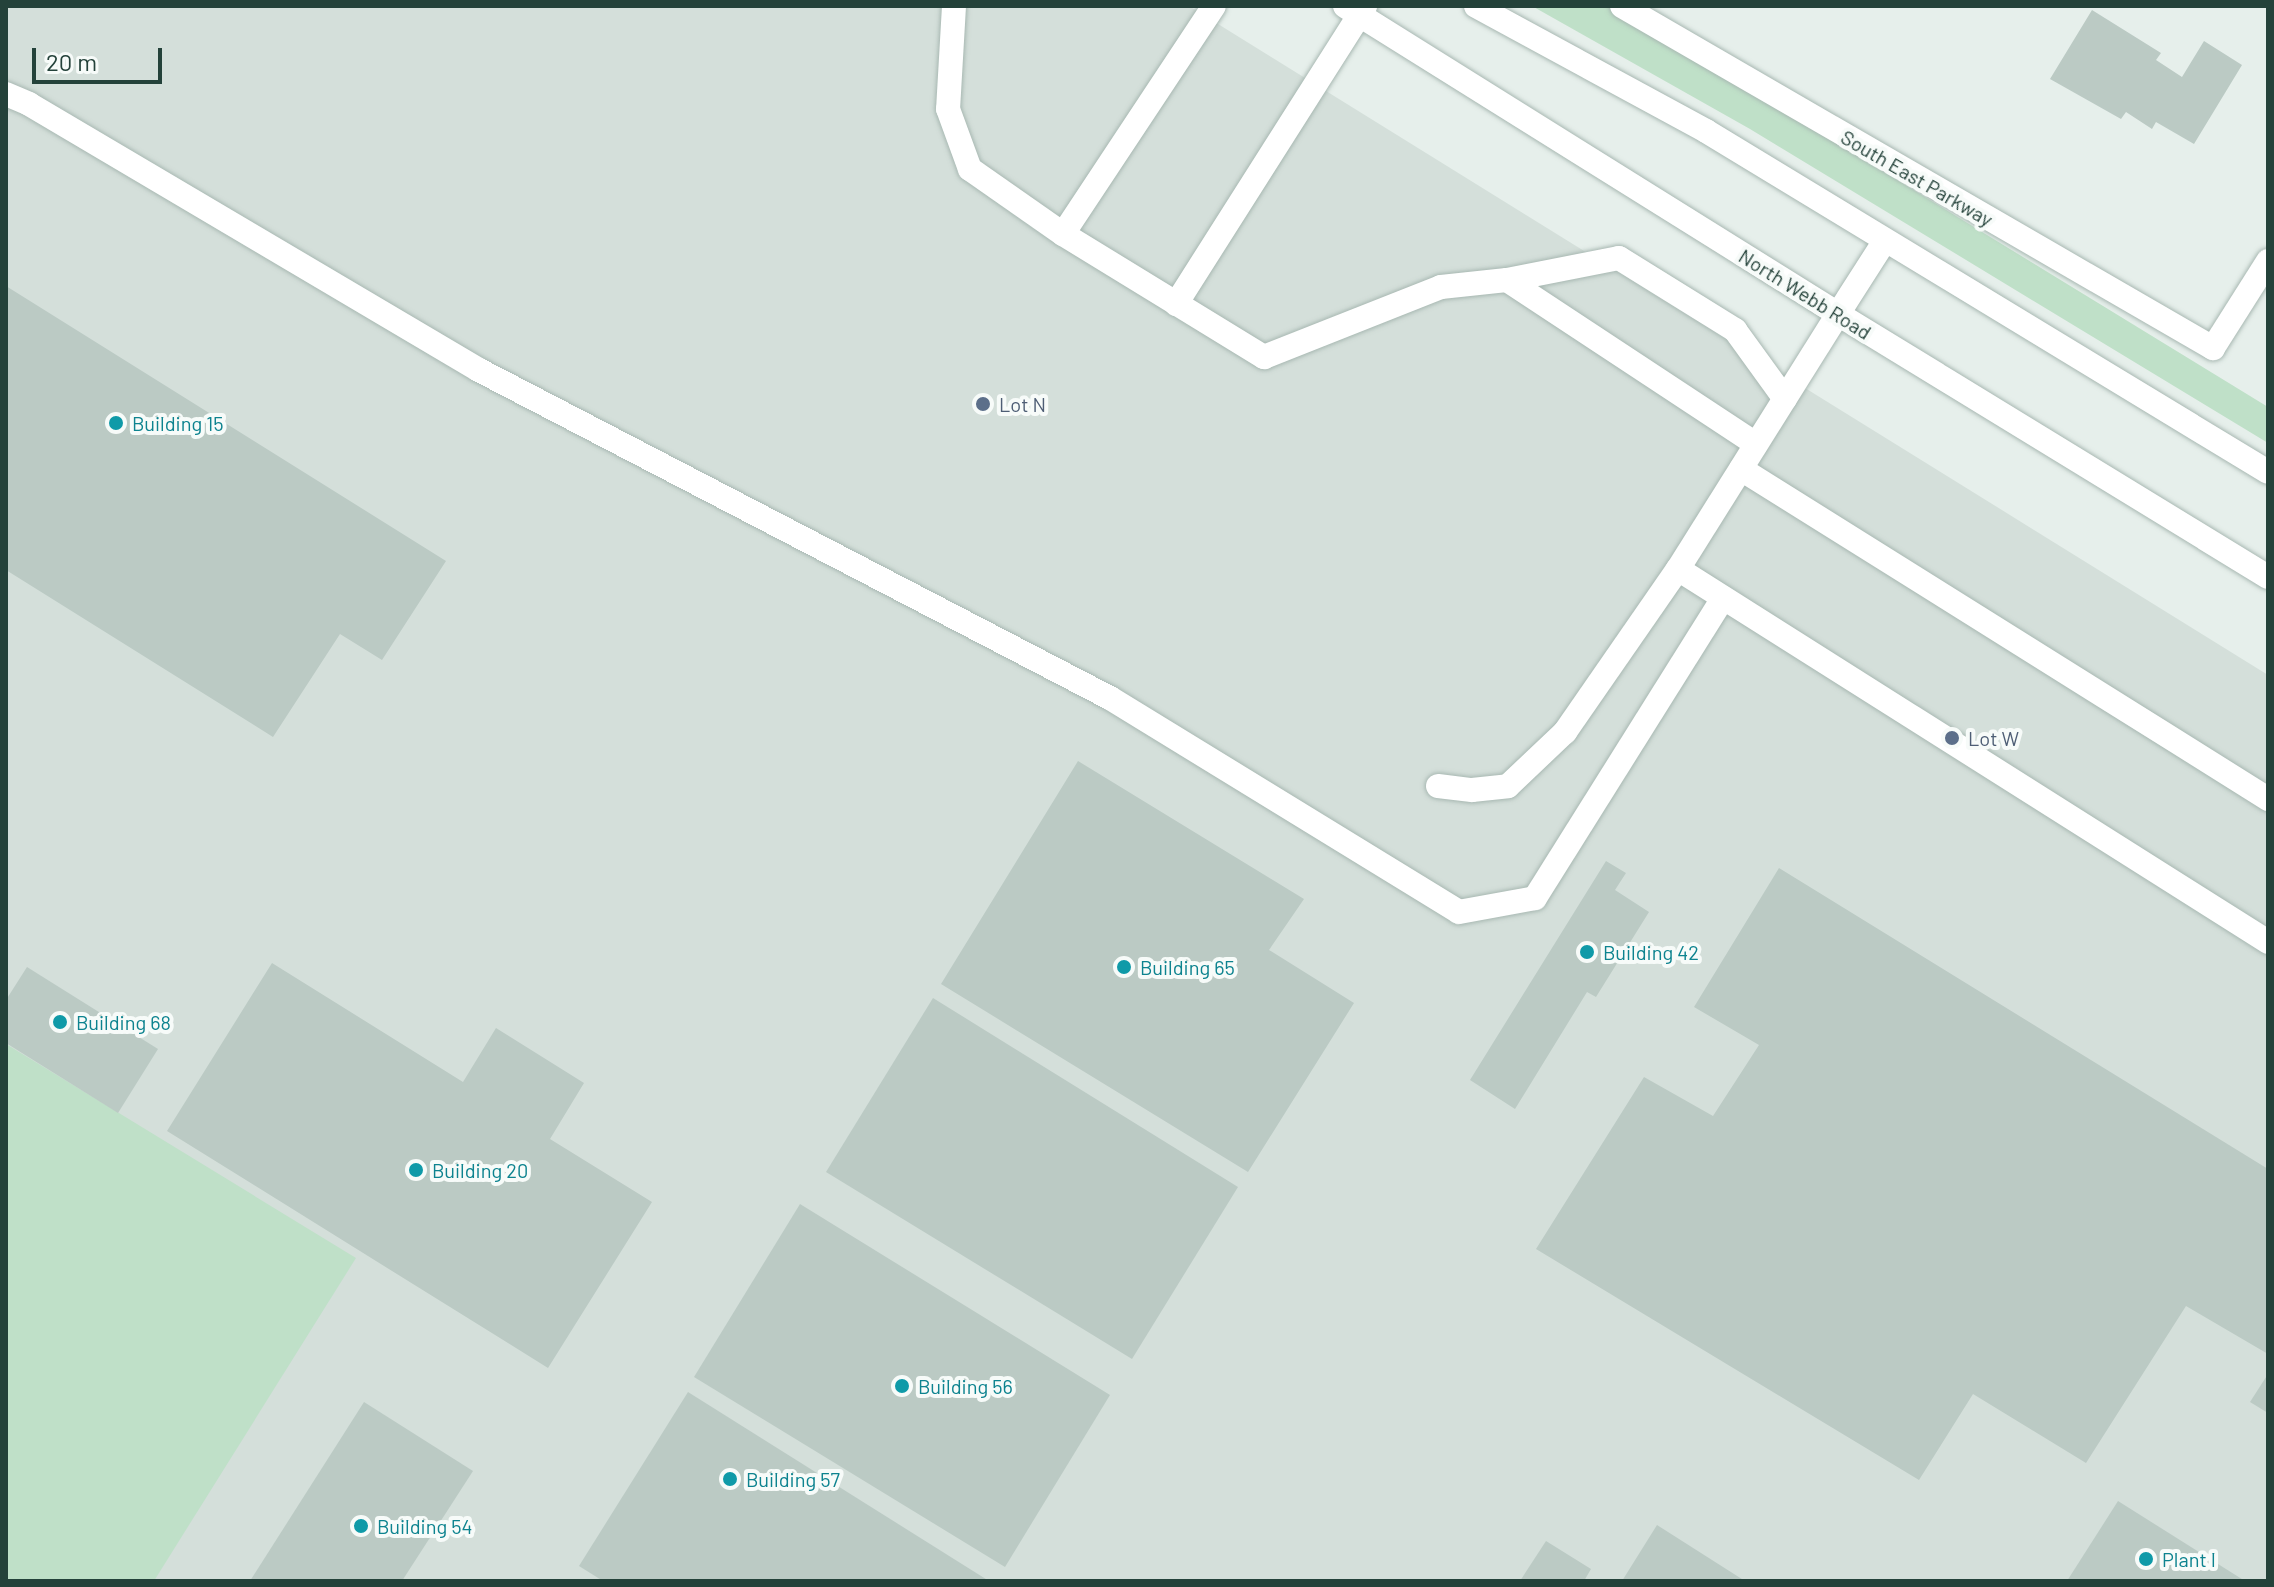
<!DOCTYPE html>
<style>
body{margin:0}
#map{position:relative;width:2274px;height:1587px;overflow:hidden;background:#e6efeb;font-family:Barlow,sans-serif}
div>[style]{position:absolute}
.built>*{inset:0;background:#d4dfda}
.green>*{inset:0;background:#bfe0c8}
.building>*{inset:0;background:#bbcac4}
.roads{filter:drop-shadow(0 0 2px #a8b8b2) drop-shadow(0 0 2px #a8b8b2)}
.service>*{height:24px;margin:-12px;padding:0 12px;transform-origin:12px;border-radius:12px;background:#fff}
.minor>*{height:24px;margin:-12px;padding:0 12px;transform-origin:12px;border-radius:12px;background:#fff}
.tertiary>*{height:24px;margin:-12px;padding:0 12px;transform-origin:12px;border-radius:12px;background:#fff}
.secondary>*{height:24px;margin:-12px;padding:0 12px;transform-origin:12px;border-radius:12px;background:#fff}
.dots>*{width:22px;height:22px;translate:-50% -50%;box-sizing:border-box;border:4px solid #f7fbf9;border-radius:50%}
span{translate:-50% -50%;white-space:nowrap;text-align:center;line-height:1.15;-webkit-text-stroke:8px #f7fbf9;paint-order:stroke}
.street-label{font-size:20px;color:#24423a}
.service-label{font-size:20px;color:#4e5e75}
.left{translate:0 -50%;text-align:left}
.culture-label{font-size:20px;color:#0d838f}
.frame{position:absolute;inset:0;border:8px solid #24423a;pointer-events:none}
.scale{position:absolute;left:32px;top:48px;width:130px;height:36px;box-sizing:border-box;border:4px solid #24423a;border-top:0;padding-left:10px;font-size:24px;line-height:28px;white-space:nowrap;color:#24423a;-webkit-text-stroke:6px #f7fbf9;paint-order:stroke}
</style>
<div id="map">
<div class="built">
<i style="clip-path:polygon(6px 6px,1189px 6px,2268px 675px,2268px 1581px,6px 1581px)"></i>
</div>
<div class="green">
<i style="clip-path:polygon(1532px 6px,1613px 6px,2268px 407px,2268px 443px,1750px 129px)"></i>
<i style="clip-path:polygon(6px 1044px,356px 1258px,154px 1581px,6px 1581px)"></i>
</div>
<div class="building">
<i style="clip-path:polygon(2092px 10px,2161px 53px,2156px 60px,2182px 77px,2204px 41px,2242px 65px,2194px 144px,2156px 122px,2152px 129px,2126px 112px,2121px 119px,2050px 79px)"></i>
<i style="clip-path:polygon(6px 286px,446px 561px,382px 660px,340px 634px,273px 737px,6px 570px)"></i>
<i style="clip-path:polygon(1078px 761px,1304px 899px,1269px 950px,1354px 1003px,1248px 1172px,941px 984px)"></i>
<i style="clip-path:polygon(1606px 861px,1626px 873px,1615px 890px,1649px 912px,1596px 997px,1587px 992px,1515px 1109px,1470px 1080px)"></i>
<i style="clip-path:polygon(1779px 868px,2268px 1169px,2268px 1354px,2186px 1306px,2086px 1463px,1973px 1394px,1919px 1480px,1536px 1249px,1644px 1077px,1713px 1116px,1759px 1045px,1694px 1007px)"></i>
<i style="clip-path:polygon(272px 963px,463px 1082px,496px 1028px,584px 1083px,550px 1139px,652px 1202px,548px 1368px,167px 1131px)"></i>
<i style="clip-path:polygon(27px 967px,158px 1049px,118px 1113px,6px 1043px,6px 1000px)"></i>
<i style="clip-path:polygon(933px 998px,1238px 1187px,1132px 1359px,826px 1172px)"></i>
<i style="clip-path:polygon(800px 1204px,1110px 1395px,1005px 1567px,694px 1377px)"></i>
<i style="clip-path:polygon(2268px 1374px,2268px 1413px,2250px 1402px)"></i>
<i style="clip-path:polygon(688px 1392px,989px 1581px,603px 1581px,579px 1566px)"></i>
<i style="clip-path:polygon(364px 1402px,473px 1471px,402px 1581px,250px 1581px)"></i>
<i style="clip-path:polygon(2118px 1501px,2245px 1581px,2067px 1581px)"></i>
<i style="clip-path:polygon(1657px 1525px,1745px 1581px,1622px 1581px)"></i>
<i style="clip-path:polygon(1546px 1541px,1591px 1569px,1584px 1581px,1520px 1581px)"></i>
</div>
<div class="roads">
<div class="service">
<i style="left:954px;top:6px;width:103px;rotate:93.3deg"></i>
<i style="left:948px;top:109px;width:64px;rotate:69.9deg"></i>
<i style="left:970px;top:169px;width:113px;rotate:35deg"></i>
<i style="left:1063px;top:234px;width:236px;rotate:31.5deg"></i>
<i style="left:1264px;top:357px;width:190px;rotate:-21.6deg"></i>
<i style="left:1441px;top:287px;width:66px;rotate:-6.1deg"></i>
<i style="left:1507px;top:280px;width:114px;rotate:-11.1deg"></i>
<i style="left:1619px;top:258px;width:137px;rotate:31.8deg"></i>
<i style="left:1735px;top:330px;width:85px;rotate:54.1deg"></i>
<i style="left:6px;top:94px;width:25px;rotate:23deg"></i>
<i style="left:29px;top:104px;width:523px;rotate:30.59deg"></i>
<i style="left:479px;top:370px;width:711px;rotate:27.47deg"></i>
<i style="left:1110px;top:698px;width:409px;rotate:31.5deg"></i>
<i style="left:1459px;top:912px;width:77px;rotate:-10.4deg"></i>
<i style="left:1535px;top:898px;width:354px;rotate:-57.9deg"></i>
<i style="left:1063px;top:234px;width:273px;rotate:-56.5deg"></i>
<i style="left:1507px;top:280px;width:298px;rotate:33.4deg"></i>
<i style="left:1176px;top:304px;width:353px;rotate:-57.6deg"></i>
<i style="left:1838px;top:314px;width:301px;rotate:122.1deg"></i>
<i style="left:1678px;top:569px;width:698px;rotate:32.3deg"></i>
<i style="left:1741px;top:469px;width:622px;rotate:32.05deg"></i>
<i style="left:1438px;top:786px;width:34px;rotate:7deg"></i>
<i style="left:1472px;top:790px;width:36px;rotate:-6deg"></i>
<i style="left:1508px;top:786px;width:79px;rotate:-43.5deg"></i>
<i style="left:1565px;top:732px;width:198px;rotate:-55.3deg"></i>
</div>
<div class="minor">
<i style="left:1622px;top:6px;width:683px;rotate:30.06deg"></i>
<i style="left:2213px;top:348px;width:103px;rotate:-57.7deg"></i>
</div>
<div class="tertiary">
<i style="left:1838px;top:314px;width:85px;rotate:-57.4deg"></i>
</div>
<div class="secondary">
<i style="left:1345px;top:6px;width:581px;rotate:31.99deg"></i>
<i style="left:1838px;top:314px;width:504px;rotate:31.45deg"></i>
<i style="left:1476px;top:6px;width:262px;rotate:28.5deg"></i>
<i style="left:1706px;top:131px;width:657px;rotate:31.25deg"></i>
</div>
</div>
<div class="dots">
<i style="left:983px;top:404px;background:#5c6f8a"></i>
<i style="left:116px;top:423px;background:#0f9aa8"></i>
<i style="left:1952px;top:738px;background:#5c6f8a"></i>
<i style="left:1587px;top:952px;background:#0f9aa8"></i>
<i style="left:1124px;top:967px;background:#0f9aa8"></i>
<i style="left:60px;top:1022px;background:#0f9aa8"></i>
<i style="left:416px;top:1170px;background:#0f9aa8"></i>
<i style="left:902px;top:1386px;background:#0f9aa8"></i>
<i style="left:730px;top:1479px;background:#0f9aa8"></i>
<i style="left:361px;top:1526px;background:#0f9aa8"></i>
<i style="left:2146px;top:1559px;background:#0f9aa8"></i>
</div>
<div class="street-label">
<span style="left:1917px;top:178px;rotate:30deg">South East Parkway</span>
<span style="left:1805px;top:294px;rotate:32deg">North Webb Road</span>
</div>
<div class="service-label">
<span class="left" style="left:999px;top:404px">Lot N</span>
<span class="left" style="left:1968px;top:738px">Lot W</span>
</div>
<div class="culture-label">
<span class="left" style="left:132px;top:423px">Building 15</span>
<span class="left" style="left:1603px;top:952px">Building 42</span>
<span class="left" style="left:1140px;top:967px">Building 65</span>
<span class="left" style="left:76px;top:1022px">Building 68</span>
<span class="left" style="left:432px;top:1170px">Building 20</span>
<span class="left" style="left:918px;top:1386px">Building 56</span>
<span class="left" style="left:746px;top:1479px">Building 57</span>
<span class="left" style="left:377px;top:1526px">Building 54</span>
<span class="left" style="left:2162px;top:1559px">Plant I</span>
</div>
<div class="frame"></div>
<div class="scale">20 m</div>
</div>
